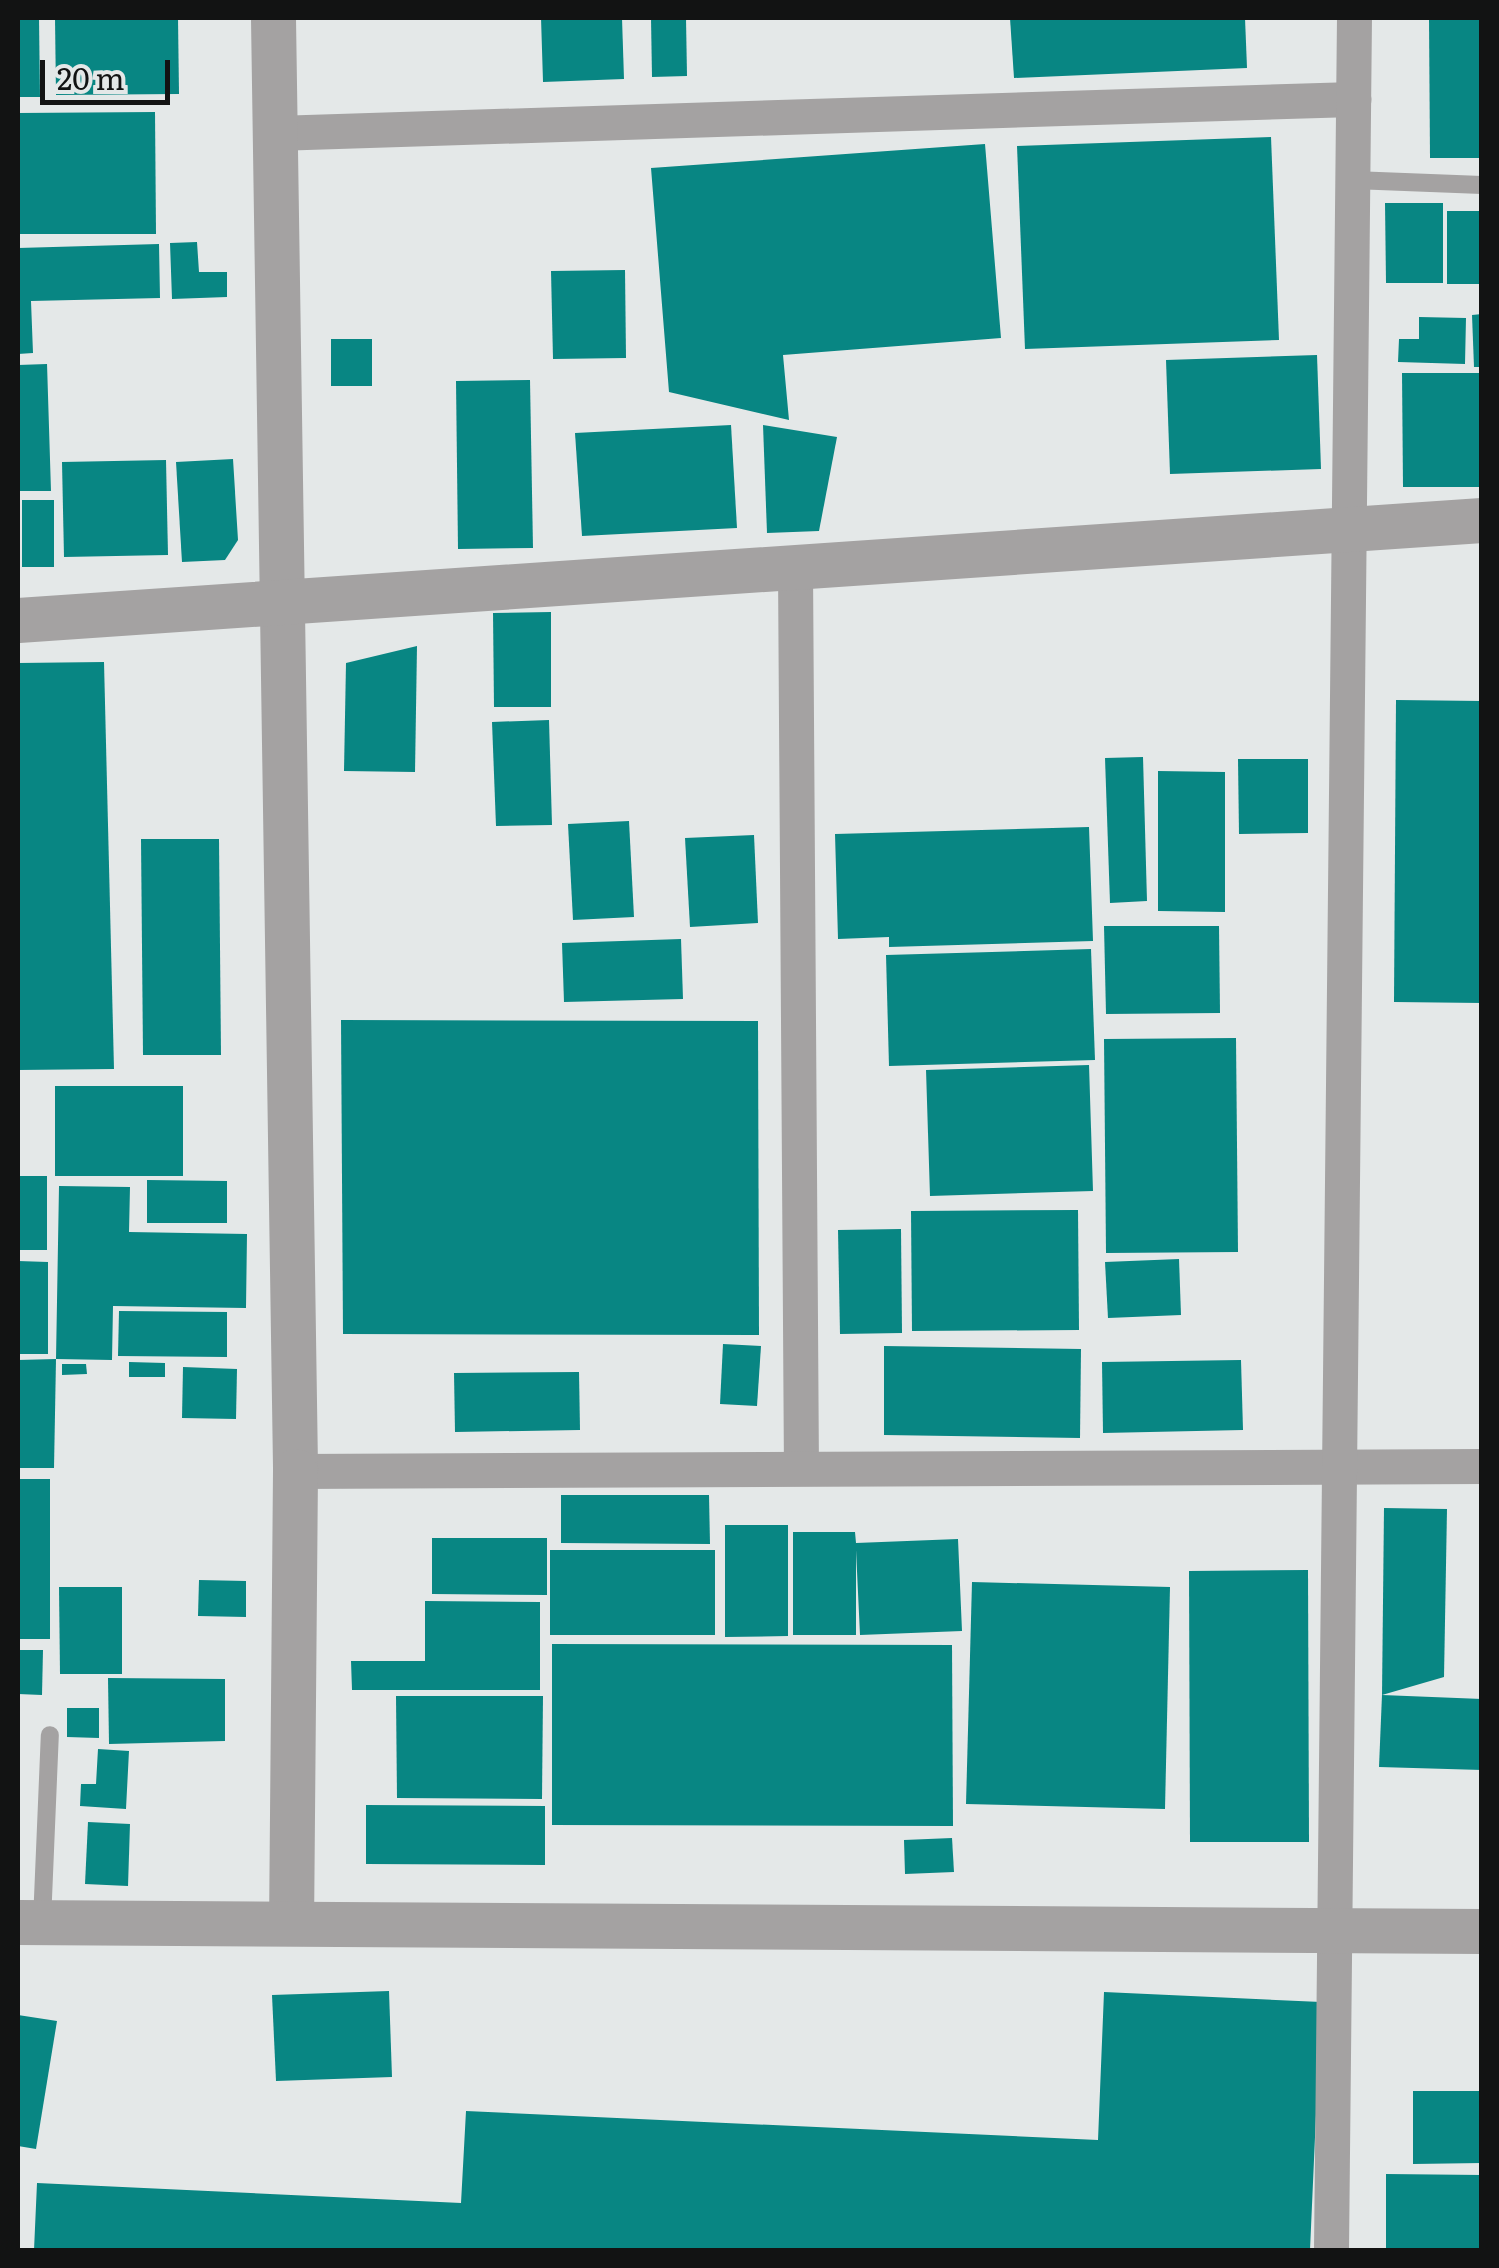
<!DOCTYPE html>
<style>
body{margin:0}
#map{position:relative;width:1499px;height:2268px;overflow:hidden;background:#e4e8e8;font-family:Literata,serif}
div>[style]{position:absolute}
.building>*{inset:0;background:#088683}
.service>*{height:18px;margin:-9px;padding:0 9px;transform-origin:9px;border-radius:9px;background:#a4a2a2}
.minor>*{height:35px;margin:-17.5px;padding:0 17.5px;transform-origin:17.5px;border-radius:17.5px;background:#a4a2a2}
.tertiary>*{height:45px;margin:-22.5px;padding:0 22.5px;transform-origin:22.5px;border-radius:22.5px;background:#a4a2a2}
span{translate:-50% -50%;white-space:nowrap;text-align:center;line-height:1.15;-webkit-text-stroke:9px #e4e8e8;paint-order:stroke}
.frame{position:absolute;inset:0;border:20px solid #121313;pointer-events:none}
.scale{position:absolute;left:40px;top:60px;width:130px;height:45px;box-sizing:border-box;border:5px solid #121313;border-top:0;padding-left:12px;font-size:30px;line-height:35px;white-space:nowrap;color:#121313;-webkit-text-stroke:8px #e4e8e8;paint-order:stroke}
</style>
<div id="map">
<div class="building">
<i style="clip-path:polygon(18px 18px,39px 18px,40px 97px,18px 97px)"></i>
<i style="clip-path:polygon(55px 18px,178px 18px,179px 94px,56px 95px)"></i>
<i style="clip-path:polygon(541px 18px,622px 18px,624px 79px,543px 82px)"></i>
<i style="clip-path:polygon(651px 18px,686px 18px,687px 76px,652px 77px)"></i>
<i style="clip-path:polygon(1010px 18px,1245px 18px,1247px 68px,1014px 78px)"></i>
<i style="clip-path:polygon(1429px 18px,1482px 18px,1482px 158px,1430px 158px)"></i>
<i style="clip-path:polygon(155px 112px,156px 234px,18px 234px,18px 113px)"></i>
<i style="clip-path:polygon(1271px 137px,1279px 340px,1025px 349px,1017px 146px)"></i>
<i style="clip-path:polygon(985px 144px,1001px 338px,783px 355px,789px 420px,669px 392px,651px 168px)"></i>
<i style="clip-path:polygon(1385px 203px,1443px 203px,1443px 283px,1386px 283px)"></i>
<i style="clip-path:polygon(1447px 211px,1480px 211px,1480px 284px,1447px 284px)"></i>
<i style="clip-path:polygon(197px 242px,199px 272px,227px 272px,227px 297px,172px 299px,170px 243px)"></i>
<i style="clip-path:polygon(159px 244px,160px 298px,31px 301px,33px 353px,18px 354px,18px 248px)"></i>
<i style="clip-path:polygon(625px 270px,626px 358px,553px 359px,551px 271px)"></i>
<i style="clip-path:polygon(1482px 314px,1482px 367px,1474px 367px,1472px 315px)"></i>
<i style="clip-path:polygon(1419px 317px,1466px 318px,1465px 364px,1398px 362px,1399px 339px,1419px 339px)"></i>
<i style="clip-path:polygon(331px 339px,372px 339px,372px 386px,331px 386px)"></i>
<i style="clip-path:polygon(1317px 355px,1321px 469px,1170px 474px,1166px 360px)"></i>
<i style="clip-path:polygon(47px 364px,51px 491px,18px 491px,18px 365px)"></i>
<i style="clip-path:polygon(1402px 373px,1482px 373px,1482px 487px,1403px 487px)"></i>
<i style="clip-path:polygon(530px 380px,533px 548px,458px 549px,456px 381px)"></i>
<i style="clip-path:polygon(731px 425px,737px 528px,582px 536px,575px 433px)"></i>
<i style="clip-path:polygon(763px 425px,837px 437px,819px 531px,767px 533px)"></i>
<i style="clip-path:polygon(233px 459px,238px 540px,225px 560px,182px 562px,176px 462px)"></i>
<i style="clip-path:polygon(166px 460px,168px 555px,64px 557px,62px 462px)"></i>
<i style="clip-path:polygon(22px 500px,54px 500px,54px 567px,22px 567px)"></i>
<i style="clip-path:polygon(551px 612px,551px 707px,494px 707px,493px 613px)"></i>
<i style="clip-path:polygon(417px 646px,415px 772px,344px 771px,346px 663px)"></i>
<i style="clip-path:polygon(104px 662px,114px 1069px,18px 1070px,18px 663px)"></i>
<i style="clip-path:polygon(1396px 700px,1482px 701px,1482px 1003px,1394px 1002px)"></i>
<i style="clip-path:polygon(549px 720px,552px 825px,496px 826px,492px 722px)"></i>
<i style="clip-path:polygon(1143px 757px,1147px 901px,1110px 903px,1105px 758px)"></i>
<i style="clip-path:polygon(1238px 759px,1308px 759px,1308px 833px,1239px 834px)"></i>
<i style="clip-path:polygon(1158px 771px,1225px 772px,1225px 912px,1158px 911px)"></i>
<i style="clip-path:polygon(629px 821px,634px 917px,573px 920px,568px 824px)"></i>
<i style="clip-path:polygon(1089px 827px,1093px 941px,889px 947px,889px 937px,838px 939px,835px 834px)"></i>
<i style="clip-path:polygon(754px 835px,758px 923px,690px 927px,685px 838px)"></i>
<i style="clip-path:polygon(141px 839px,219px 839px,221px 1055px,143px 1055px)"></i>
<i style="clip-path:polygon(1104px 926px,1219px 926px,1220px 1013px,1106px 1014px)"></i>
<i style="clip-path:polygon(681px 939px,683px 999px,564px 1002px,562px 943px)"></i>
<i style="clip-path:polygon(1091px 949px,1095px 1060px,889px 1066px,886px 955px)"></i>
<i style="clip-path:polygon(341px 1020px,758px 1021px,759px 1335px,343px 1334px)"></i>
<i style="clip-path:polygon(1236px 1038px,1238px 1252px,1106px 1253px,1104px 1039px)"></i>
<i style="clip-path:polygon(1089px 1065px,1093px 1191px,930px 1196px,926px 1070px)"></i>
<i style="clip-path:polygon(55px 1086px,183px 1086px,183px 1176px,55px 1176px)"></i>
<i style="clip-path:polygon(18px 1176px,47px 1176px,47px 1250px,18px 1250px)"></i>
<i style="clip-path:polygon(147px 1180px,227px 1181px,227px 1223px,147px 1223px)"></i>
<i style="clip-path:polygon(59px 1186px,130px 1187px,129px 1232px,247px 1234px,246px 1308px,113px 1306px,112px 1360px,56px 1359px)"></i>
<i style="clip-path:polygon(1078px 1210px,1079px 1330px,912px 1331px,911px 1211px)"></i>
<i style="clip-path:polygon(901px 1229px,902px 1333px,840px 1334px,838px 1230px)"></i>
<i style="clip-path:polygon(1179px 1259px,1181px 1315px,1108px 1318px,1105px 1262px)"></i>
<i style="clip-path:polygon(18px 1261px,48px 1262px,48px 1354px,18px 1354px)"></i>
<i style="clip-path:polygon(119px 1311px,227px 1312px,227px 1357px,118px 1356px)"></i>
<i style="clip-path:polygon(723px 1344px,761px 1346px,757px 1406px,720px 1404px)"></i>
<i style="clip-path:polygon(884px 1346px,1081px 1349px,1080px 1438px,884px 1435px)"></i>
<i style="clip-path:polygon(56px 1359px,54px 1468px,18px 1468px,18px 1360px)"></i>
<i style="clip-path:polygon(1241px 1360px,1243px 1430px,1103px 1433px,1102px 1362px)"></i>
<i style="clip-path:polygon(129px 1362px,165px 1363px,165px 1377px,129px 1377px)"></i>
<i style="clip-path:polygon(62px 1364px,86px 1364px,87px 1374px,62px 1375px)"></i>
<i style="clip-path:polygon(183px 1367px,237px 1369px,236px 1419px,182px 1418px)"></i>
<i style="clip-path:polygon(579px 1372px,580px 1430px,455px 1432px,454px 1373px)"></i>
<i style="clip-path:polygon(18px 1479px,50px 1479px,50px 1639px,18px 1639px)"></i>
<i style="clip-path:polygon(561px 1495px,709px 1495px,710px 1544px,561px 1543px)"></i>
<i style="clip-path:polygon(1384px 1508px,1447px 1509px,1444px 1677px,1382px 1695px)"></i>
<i style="clip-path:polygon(725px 1525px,788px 1525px,788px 1636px,725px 1637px)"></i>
<i style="clip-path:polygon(793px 1532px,855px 1532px,856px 1543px,958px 1539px,962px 1631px,860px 1635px,856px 1550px,856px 1635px,793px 1635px)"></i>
<i style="clip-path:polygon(432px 1538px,547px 1538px,547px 1595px,432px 1594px)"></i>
<i style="clip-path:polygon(550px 1550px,715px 1550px,715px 1635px,550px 1635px)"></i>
<i style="clip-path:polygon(1308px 1570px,1309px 1842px,1190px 1842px,1189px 1571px)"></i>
<i style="clip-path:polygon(199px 1580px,246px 1581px,246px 1617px,198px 1616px)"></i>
<i style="clip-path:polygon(972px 1582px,1170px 1587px,1165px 1809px,966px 1804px)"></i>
<i style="clip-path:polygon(59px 1587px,122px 1587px,122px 1674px,60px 1674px)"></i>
<i style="clip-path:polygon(425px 1601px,540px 1602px,540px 1690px,352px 1690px,351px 1661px,425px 1661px)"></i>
<i style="clip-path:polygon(552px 1644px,952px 1645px,953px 1826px,552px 1825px)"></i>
<i style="clip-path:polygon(18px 1650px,43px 1650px,42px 1695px,18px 1694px)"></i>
<i style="clip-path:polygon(108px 1678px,225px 1679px,225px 1741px,109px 1744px)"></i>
<i style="clip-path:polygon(1382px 1695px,1482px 1699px,1482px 1770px,1379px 1767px)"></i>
<i style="clip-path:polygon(396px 1696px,543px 1696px,542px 1799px,397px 1798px)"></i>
<i style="clip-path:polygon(67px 1708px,99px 1708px,99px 1738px,67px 1737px)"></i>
<i style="clip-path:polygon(98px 1749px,129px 1751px,126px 1809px,80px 1806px,81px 1784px,96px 1784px)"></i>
<i style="clip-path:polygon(366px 1805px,545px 1806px,545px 1865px,366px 1864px)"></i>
<i style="clip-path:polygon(88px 1822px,130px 1824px,128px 1886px,85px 1884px)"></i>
<i style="clip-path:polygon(952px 1838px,954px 1872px,905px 1874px,904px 1840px)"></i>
<i style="clip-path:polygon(389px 1991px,392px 2077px,276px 2081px,272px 1995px)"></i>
<i style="clip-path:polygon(1104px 1992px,1321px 2002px,1310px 2250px,34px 2250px,37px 2183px,461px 2203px,466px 2111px,1098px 2140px)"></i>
<i style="clip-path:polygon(18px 2015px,57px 2021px,36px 2149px,18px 2146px)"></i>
<i style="clip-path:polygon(1413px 2091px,1482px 2091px,1482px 2163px,1413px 2164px)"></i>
<i style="clip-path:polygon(1386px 2174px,1482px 2175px,1482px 2250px,1386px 2250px)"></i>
</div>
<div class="service">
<i style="left:1353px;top:180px;width:129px;rotate:2.2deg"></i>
<i style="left:42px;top:1922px;width:187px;rotate:-87.6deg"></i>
</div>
<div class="minor">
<i style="left:275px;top:133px;width:1079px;rotate:-1.81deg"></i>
<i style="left:795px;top:568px;width:896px;rotate:89.62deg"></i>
<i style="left:295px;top:1471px;width:1187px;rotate:-0.24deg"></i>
<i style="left:1331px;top:2250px;width:2232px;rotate:-89.41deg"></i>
</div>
<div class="tertiary">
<i style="left:273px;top:18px;width:1453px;rotate:89.13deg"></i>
<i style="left:295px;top:1471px;width:451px;rotate:90.5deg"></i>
<i style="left:18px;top:620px;width:1467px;rotate:-3.91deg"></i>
<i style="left:18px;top:1922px;width:1464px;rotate:0.35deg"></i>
</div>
<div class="frame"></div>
<div class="scale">20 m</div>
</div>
